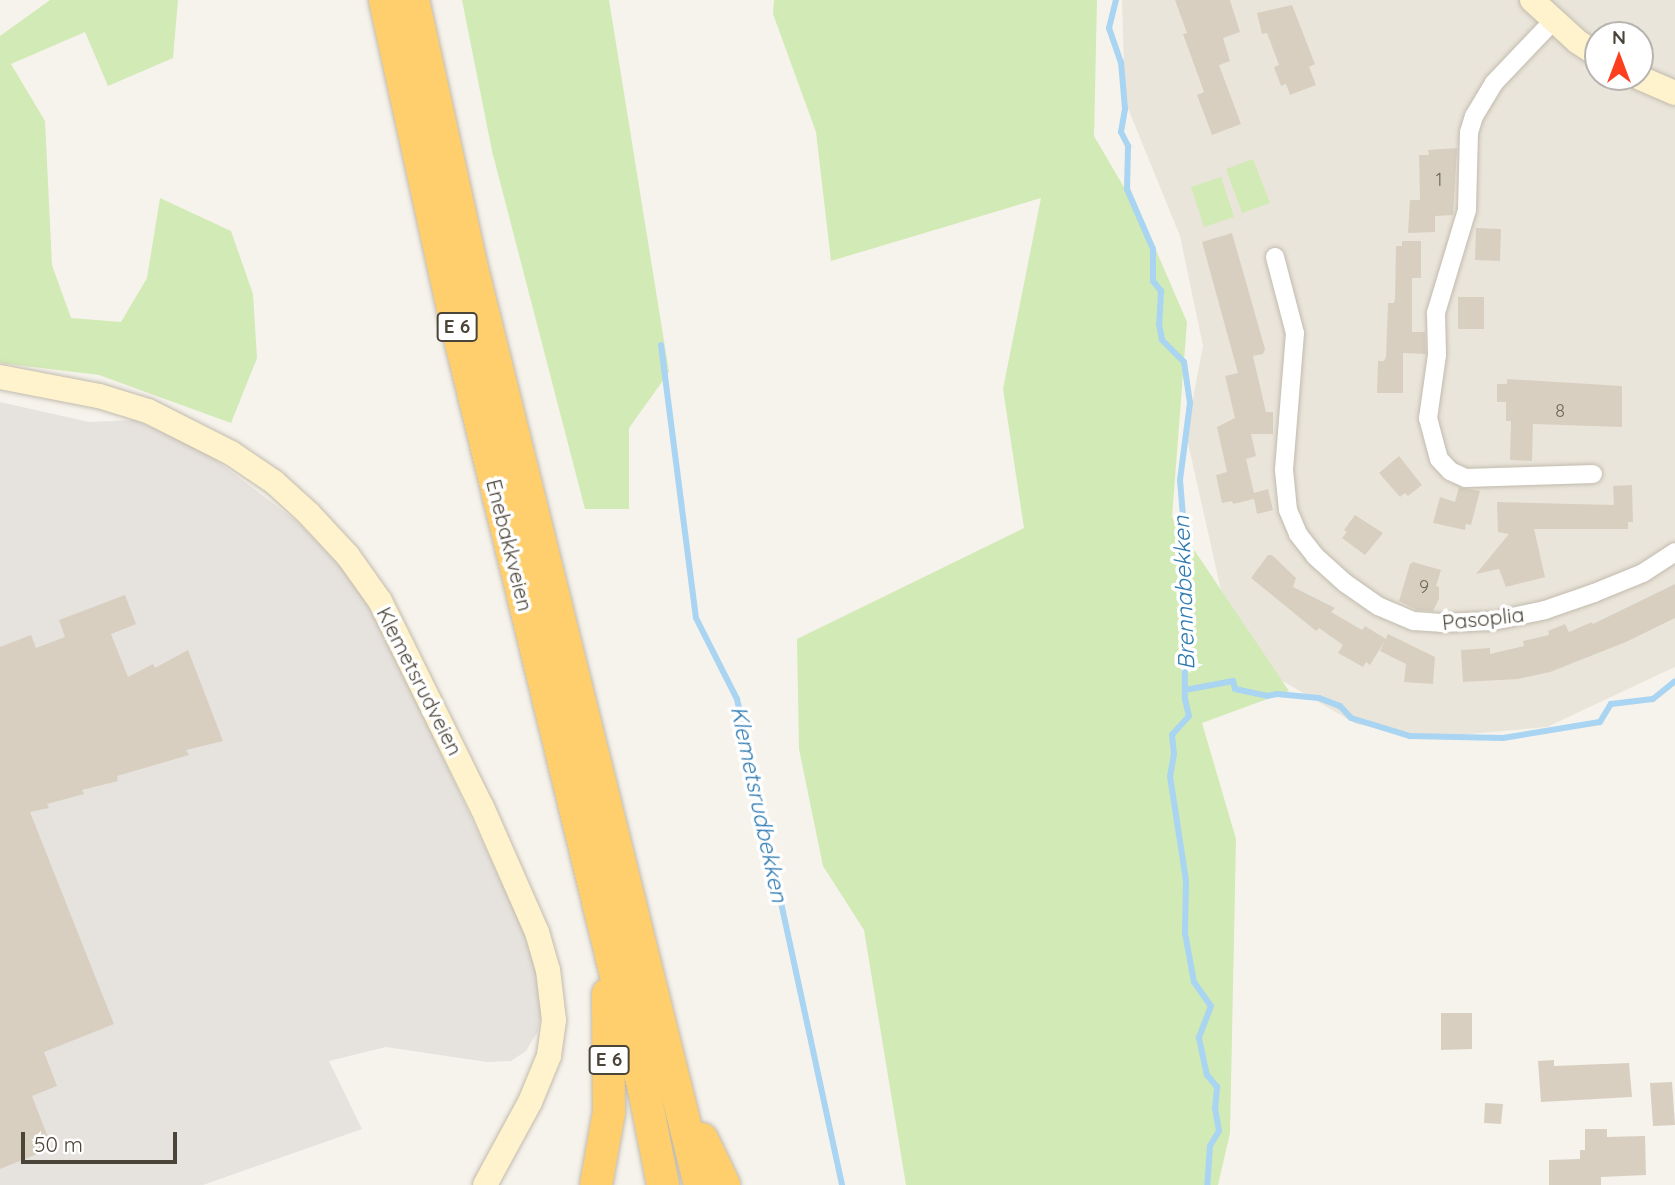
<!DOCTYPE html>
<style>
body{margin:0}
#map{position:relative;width:1675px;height:1185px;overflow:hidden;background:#f6f3ec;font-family:Quicksand,sans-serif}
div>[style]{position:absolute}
.residential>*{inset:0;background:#eae5da}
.industrial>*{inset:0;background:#e6e2dd}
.green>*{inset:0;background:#d2eab5}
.stream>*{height:6px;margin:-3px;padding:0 3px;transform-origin:3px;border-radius:3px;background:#a9d4f2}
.building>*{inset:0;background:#d8cfc1}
.roads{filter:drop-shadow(0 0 2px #c2bbae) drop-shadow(0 0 2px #c2bbae)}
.street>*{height:18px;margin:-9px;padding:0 9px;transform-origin:9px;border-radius:9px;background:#fff}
.secondary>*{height:24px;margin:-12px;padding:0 12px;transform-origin:12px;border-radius:12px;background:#fff3cd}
.highway>*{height:32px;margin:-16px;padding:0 16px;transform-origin:16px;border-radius:16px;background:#ffcf6e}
span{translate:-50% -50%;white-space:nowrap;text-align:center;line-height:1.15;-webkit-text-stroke:7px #fff;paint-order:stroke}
.number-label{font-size:18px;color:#6e675b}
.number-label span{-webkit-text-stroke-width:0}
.shield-label span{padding:2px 5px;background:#fff;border:2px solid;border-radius:5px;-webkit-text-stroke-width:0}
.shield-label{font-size:19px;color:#4b4439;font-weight:700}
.street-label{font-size:21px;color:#4b4439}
.water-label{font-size:23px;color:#2e7ab2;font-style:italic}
.north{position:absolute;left:1584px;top:21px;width:70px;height:70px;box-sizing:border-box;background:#fff;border:2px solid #b7b4b0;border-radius:50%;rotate:0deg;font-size:19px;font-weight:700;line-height:28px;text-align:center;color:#4b4439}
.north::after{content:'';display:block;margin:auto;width:24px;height:32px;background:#fc3f1d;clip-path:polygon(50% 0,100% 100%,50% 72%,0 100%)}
.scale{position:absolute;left:21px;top:1132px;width:156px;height:32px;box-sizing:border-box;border:4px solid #4b4439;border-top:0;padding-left:9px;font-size:21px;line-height:24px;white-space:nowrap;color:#4b4439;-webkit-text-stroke:5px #fff;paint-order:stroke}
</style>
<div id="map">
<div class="residential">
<i style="clip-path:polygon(evenodd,1122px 0,1675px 0,1675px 667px,1547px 727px,1435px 737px,1356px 724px,1235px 653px,1186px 434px,1203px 346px,1180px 236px,1125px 101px,1122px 0,1598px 35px,1640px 35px,1640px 77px,1598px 77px,1598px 35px)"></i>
</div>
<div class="industrial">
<i style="clip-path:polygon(0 402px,89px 422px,134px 420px,200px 448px,300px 524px,351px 578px,382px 627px,518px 918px,536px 969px,541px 1015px,538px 1031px,526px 1051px,511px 1061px,487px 1062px,386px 1047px,329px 1061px,362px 1129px,203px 1185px,0 1185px)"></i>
</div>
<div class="green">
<i style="clip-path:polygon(50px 0,178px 0,173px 58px,108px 86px,85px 32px,11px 64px,45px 121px,52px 265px,71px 318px,121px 322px,147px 278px,160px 198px,231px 231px,253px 294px,257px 358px,231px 423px,99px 375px,0 363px,0 36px)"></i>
<i style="clip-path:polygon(462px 0,609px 0,669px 372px,629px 428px,629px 509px,585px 509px,492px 151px)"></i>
<i style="clip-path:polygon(774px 0,1097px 0,1094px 136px,1143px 220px,1187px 322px,1172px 517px,1289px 691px,1202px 723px,1236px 839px,1230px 1133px,1218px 1185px,906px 1185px,864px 930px,823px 866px,799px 749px,797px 639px,1024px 528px,1003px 389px,1041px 198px,831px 261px,816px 132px,773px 14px)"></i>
<i style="clip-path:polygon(1253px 159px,1270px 203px,1242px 213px,1226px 169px)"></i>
<i style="clip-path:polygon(1221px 177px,1234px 217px,1204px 227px,1191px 187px)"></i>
</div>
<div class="stream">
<i style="left:1116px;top:0;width:29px;rotate:104deg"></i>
<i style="left:1109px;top:28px;width:36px;rotate:71deg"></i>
<i style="left:1121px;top:62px;width:47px;rotate:85.1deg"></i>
<i style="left:1125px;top:109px;width:23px;rotate:100deg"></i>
<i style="left:1121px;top:132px;width:16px;rotate:63deg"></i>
<i style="left:1128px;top:146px;width:43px;rotate:91.3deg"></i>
<i style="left:1127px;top:189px;width:65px;rotate:66.6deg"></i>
<i style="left:1153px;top:249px;width:32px;rotate:90deg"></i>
<i style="left:1153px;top:281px;width:13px;rotate:51deg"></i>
<i style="left:1161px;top:291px;width:33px;rotate:93deg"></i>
<i style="left:1159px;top:324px;width:16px;rotate:79deg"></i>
<i style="left:1162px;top:340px;width:31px;rotate:45deg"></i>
<i style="left:1184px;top:362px;width:41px;rotate:81.7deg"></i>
<i style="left:1190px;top:403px;width:78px;rotate:97.4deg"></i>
<i style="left:1180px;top:480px;width:49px;rotate:85.3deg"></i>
<i style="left:1184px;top:529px;width:170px;rotate:89.7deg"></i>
<i style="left:1185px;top:699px;width:17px;rotate:77deg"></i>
<i style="left:1189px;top:716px;width:25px;rotate:132deg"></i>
<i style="left:1172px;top:735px;width:19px;rotate:84deg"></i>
<i style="left:1174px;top:754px;width:22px;rotate:100deg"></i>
<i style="left:1170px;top:776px;width:106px;rotate:81.3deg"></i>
<i style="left:1186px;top:881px;width:52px;rotate:91.1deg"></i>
<i style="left:1185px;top:933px;width:50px;rotate:79.6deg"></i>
<i style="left:1194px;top:982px;width:29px;rotate:55deg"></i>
<i style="left:1211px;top:1006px;width:34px;rotate:111deg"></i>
<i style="left:1199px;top:1038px;width:38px;rotate:78deg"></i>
<i style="left:1207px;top:1075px;width:16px;rotate:50deg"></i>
<i style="left:1217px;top:1087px;width:21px;rotate:95deg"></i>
<i style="left:1215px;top:1108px;width:23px;rotate:80deg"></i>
<i style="left:1219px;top:1131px;width:17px;rotate:121deg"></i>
<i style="left:1210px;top:1146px;width:39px;rotate:94deg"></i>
<i style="left:661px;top:345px;width:275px;rotate:82.7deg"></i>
<i style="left:696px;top:618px;width:91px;rotate:63.2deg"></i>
<i style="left:737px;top:699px;width:497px;rotate:77.8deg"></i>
<i style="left:1185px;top:690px;width:49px;rotate:-10.6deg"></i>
<i style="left:1233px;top:681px;width:8px;rotate:76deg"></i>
<i style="left:1235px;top:689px;width:33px;rotate:12deg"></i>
<i style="left:1267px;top:696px;width:10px;rotate:-11deg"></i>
<i style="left:1277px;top:694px;width:42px;rotate:5.4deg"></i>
<i style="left:1319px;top:698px;width:22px;rotate:21deg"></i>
<i style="left:1340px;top:706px;width:16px;rotate:47deg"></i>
<i style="left:1351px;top:718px;width:62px;rotate:17deg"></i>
<i style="left:1410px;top:736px;width:93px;rotate:1.2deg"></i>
<i style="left:1503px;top:738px;width:98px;rotate:-9.4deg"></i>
<i style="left:1600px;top:722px;width:21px;rotate:-59deg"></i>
<i style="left:1611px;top:704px;width:42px;rotate:-6.8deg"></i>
<i style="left:1653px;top:699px;width:28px;rotate:-39deg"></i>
</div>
<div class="building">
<i style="clip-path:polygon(1175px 0,1230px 0,1240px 32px,1223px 38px,1230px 61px,1219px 65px,1241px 124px,1212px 135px,1197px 95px,1204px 92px,1183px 34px,1187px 33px)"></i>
<i style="clip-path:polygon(1292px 5px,1315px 64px,1309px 67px,1316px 85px,1290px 95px,1286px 84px,1281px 86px,1274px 67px,1279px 65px,1267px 33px,1262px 34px,1257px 13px)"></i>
<i style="clip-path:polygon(1457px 148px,1453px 215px,1435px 216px,1435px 232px,1408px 233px,1410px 200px,1420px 200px,1419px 155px,1429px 155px,1428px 150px)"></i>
<i style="clip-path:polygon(1476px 228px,1501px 229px,1500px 261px,1475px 260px)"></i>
<i style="clip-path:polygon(1232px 233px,1265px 349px,1263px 354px,1253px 356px,1266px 412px,1273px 412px,1273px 434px,1251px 434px,1256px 456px,1246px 459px,1254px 493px,1268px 489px,1273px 510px,1257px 514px,1254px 499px,1233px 504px,1232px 501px,1222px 503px,1216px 475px,1227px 472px,1217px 427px,1235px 418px,1225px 376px,1238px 373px,1202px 242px)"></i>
<i style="clip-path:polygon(1402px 241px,1421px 241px,1421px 278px,1412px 278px,1412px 332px,1425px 332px,1426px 354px,1403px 353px,1403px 393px,1377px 393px,1378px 361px,1384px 361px,1386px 357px,1388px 303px,1394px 303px,1395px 299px,1396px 246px,1402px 246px)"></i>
<i style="clip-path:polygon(1458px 297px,1484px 297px,1484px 329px,1458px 329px)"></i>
<i style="clip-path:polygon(1507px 379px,1622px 386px,1622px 427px,1533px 424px,1532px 461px,1510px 460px,1511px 421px,1506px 421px,1506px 402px,1497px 402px,1497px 384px,1507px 384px)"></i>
<i style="clip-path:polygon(1399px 456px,1422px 485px,1408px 496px,1405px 493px,1400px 497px,1379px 473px)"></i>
<i style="clip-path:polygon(1632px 485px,1633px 522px,1628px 522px,1628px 529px,1534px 529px,1545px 577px,1506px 587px,1499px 569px,1476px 574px,1509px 534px,1498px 532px,1497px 502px,1614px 505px,1613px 486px)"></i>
<i style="clip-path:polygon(1459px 487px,1480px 491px,1471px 525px,1466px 524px,1465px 530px,1433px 523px,1440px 497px,1455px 502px)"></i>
<i style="clip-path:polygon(1355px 515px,1383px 533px,1365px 555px,1342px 538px,1347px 532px,1344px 530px)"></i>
<i style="clip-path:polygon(1268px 555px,1272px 555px,1296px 578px,1293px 587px,1335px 608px,1331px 612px,1362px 630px,1365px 626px,1386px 639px,1370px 665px,1366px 662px,1363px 667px,1338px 653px,1343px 645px,1319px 628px,1316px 631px,1251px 578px)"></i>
<i style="clip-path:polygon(1413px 562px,1441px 570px,1436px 586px,1439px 587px,1439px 599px,1433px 611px,1417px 610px,1399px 601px,1410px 564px)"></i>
<i style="clip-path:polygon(1675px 584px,1675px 618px,1626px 642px,1550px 672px,1518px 679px,1463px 682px,1461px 650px,1490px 648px,1490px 654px,1524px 646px,1523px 641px,1549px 635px,1548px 631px,1565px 624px,1569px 632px,1592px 622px,1593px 624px)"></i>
<i style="clip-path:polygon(125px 595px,136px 624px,111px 634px,128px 677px,153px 664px,155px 668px,188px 650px,223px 741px,186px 750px,189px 755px,117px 776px,118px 781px,82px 790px,84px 794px,47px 804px,49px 808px,30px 812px,114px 1024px,44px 1052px,57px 1086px,32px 1096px,52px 1148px,0 1169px,0 647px,31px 635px,36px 648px,65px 637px,59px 620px)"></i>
<i style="clip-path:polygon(1388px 634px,1435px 657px,1433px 684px,1404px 682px,1406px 664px,1380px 651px)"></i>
<i style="clip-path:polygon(1441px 1013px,1472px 1013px,1472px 1049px,1441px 1050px)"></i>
<i style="clip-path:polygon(1554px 1060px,1554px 1066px,1629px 1063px,1632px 1097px,1541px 1102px,1538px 1061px)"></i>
<i style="clip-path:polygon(1672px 1082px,1675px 1125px,1653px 1126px,1650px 1083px)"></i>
<i style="clip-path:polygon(1485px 1103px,1503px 1104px,1501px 1124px,1484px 1123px)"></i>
<i style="clip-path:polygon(1585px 1129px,1607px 1129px,1607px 1137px,1645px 1136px,1646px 1175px,1601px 1177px,1601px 1185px,1549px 1185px,1549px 1160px,1580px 1159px,1580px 1150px,1585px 1150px)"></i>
</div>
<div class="roads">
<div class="street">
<i style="left:1553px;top:21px;width:86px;rotate:133.6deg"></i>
<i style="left:1494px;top:83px;width:39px;rotate:121deg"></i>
<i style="left:1474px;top:116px;width:17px;rotate:107deg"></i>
<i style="left:1469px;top:132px;width:78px;rotate:91.5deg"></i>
<i style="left:1467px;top:210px;width:108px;rotate:106.8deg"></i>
<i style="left:1436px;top:313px;width:42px;rotate:88.6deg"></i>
<i style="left:1437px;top:355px;width:64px;rotate:98.1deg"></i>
<i style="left:1428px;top:418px;width:42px;rotate:75deg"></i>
<i style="left:1439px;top:459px;width:16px;rotate:47deg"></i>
<i style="left:1450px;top:471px;width:17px;rotate:24deg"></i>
<i style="left:1466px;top:478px;width:127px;rotate:-1.8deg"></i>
<i style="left:1275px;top:257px;width:79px;rotate:75.3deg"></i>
<i style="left:1295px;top:333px;width:137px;rotate:94.6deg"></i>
<i style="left:1284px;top:470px;width:40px;rotate:84.3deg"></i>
<i style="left:1288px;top:510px;width:26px;rotate:67deg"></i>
<i style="left:1298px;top:534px;width:28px;rotate:52deg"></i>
<i style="left:1315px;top:556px;width:40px;rotate:42deg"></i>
<i style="left:1345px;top:583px;width:40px;rotate:34.9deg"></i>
<i style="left:1378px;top:606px;width:39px;rotate:23deg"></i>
<i style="left:1414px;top:621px;width:27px;rotate:4deg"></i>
<i style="left:1441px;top:623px;width:52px;rotate:-2.2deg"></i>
<i style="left:1493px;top:621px;width:53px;rotate:-11.9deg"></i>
<i style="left:1545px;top:610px;width:52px;rotate:-19.1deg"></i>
<i style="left:1594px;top:593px;width:53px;rotate:-22.2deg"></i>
<i style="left:1643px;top:573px;width:38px;rotate:-33deg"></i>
</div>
<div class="secondary">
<i style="left:1532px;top:0;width:62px;rotate:42.4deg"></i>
<i style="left:1578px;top:42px;width:24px;rotate:33deg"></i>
<i style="left:1638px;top:77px;width:40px;rotate:23.4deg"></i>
<i style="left:0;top:377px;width:101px;rotate:10.9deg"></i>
<i style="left:99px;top:396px;width:51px;rotate:17deg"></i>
<i style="left:148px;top:411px;width:93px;rotate:26.8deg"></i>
<i style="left:231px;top:453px;width:52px;rotate:34deg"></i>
<i style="left:274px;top:482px;width:47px;rotate:42.4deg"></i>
<i style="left:309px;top:514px;width:57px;rotate:47.1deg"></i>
<i style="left:348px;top:556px;width:55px;rotate:54.6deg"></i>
<i style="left:380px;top:601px;width:230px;rotate:63.7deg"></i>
<i style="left:482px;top:807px;width:137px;rotate:66.3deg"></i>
<i style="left:537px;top:932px;width:40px;rotate:74deg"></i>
<i style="left:548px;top:970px;width:50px;rotate:83.2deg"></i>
<i style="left:554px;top:1020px;width:36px;rotate:98deg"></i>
<i style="left:549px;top:1056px;width:50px;rotate:112.4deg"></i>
<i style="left:530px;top:1102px;width:94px;rotate:118.5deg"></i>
</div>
<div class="highway">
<i style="left:385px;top:0;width:326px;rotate:77.6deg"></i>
<i style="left:455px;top:318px;width:794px;rotate:76.23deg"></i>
<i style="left:644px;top:1089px;width:98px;rotate:78.8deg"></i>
<i style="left:413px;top:0;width:279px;rotate:77.6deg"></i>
<i style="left:473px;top:272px;width:941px;rotate:76.04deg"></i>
<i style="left:702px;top:1139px;width:51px;rotate:64.4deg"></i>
<i style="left:596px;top:1185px;width:74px;rotate:-79.9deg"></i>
<i style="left:609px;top:1112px;width:118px;rotate:-90.5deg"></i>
</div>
</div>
<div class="number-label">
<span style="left:1439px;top:180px">1</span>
<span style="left:1560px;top:411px">8</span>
<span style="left:1424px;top:587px">9</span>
</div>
<div class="shield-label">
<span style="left:457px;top:327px">E 6</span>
<span style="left:609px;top:1060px">E 6</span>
</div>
<div class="street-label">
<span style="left:510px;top:545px;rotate:76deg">Enebakkveien</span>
<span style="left:1483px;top:618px;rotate:-6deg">Pasoplia</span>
<span style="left:420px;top:681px;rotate:63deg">Klemetsrudveien</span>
</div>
<div class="water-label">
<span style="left:1184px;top:593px;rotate:-92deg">Brennabekken</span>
<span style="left:759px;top:804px;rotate:78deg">Klemetsrudbekken</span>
</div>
<div class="north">N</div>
<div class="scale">50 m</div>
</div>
